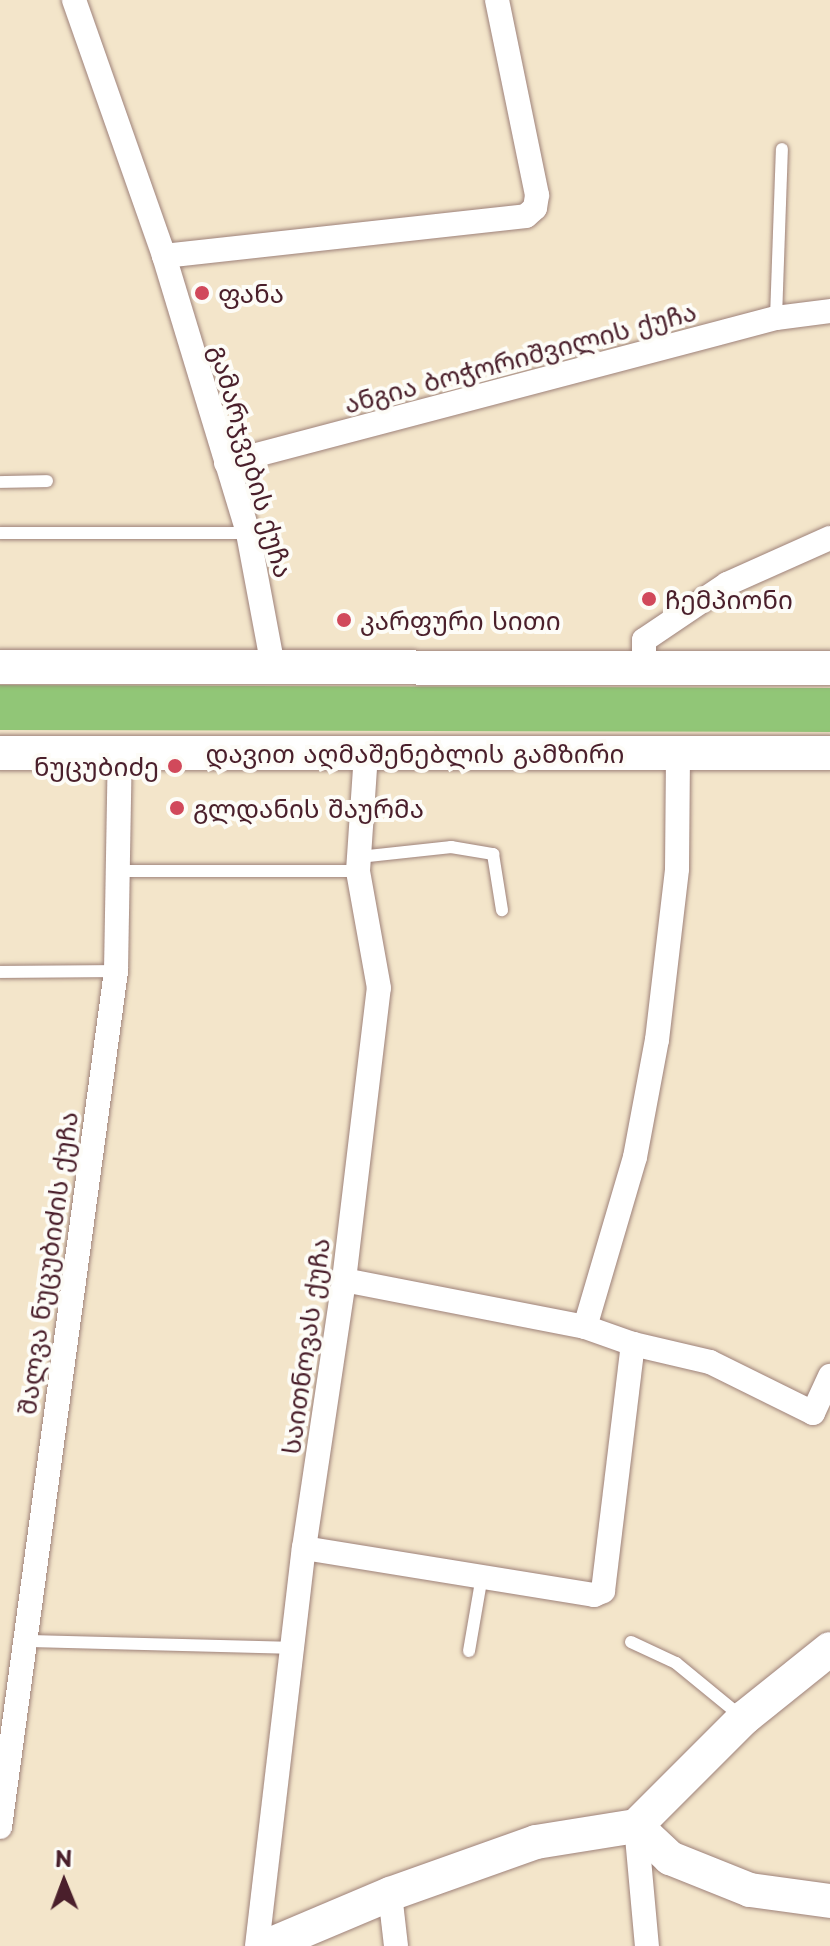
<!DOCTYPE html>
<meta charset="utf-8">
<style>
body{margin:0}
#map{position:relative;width:830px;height:1946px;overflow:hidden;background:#f3e5ca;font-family:"Playpen Sans","Noto Sans Georgian",sans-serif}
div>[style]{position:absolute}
.green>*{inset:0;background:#91c677}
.roads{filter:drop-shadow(0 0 2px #9e827a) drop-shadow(0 0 2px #9e827a)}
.lane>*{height:12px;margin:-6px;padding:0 6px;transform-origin:6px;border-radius:6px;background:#fff}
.street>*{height:24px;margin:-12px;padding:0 12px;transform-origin:12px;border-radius:12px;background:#fff}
.secondary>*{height:34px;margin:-17px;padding:0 17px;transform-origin:17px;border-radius:17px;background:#fff}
.dots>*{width:22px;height:22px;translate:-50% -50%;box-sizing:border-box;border:4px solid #fdfcf7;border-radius:50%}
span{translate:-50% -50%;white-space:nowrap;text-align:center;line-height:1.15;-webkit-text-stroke:8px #fdfcf7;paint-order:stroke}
.poi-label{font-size:26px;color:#4a1f2b}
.left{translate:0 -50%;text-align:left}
.right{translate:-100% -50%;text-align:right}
.street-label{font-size:26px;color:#4a1f2b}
.north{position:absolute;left:24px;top:1842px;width:80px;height:80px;-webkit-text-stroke:6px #fdfcf7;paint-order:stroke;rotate:359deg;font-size:22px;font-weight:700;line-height:32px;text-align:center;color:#4a1f2b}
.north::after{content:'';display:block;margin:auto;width:28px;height:36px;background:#4a1f2b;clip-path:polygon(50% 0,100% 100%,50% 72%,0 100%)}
</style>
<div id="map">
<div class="green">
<i style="clip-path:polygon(0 685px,830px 688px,830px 732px,0 730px)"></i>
</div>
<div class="roads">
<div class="lane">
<i style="left:776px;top:318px;width:169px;rotate:-88deg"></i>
<i style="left:0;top:482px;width:47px;rotate:-1.2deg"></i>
<i style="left:0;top:533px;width:248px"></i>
<i style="left:359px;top:857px;width:93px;rotate:-6.2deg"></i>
<i style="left:451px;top:847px;width:43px;rotate:9.5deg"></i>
<i style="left:493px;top:854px;width:57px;rotate:80.9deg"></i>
<i style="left:116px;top:871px;width:242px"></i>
<i style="left:0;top:972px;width:116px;rotate:-0.5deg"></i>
<i style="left:26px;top:1641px;width:265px;rotate:1.5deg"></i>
<i style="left:631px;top:1642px;width:50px;rotate:25deg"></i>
<i style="left:676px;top:1663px;width:87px;rotate:39.4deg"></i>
<i style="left:469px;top:1651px;width:76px;rotate:-80.2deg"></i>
</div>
<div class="street">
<i style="left:74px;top:0;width:271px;rotate:70.6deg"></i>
<i style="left:164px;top:256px;width:289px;rotate:73.1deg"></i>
<i style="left:248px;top:533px;width:136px;rotate:79.4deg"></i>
<i style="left:164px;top:256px;width:364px;rotate:-6.3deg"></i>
<i style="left:526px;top:216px;width:12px;rotate:-42deg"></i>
<i style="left:535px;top:208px;width:13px;rotate:-81deg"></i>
<i style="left:537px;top:195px;width:199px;rotate:-101.6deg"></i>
<i style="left:226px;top:463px;width:569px;rotate:-14.77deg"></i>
<i style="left:776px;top:318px;width:54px;rotate:-7.4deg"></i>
<i style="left:644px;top:668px;width:28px;rotate:-90deg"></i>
<i style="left:644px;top:640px;width:100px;rotate:-34deg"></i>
<i style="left:727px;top:584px;width:113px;rotate:-24.1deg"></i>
<i style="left:344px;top:1280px;width:246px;rotate:11deg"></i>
<i style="left:585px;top:1327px;width:51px;rotate:19.5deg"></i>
<i style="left:633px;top:1344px;width:79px;rotate:13.2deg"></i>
<i style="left:710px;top:1362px;width:115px;rotate:26.3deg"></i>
<i style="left:813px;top:1413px;width:41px;rotate:-65.3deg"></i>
<i style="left:585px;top:1327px;width:177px;rotate:-73.6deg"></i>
<i style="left:635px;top:1157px;width:119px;rotate:-79.4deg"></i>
<i style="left:657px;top:1040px;width:172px;rotate:-83.3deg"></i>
<i style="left:677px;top:869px;width:116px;rotate:-89.5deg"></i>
<i style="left:304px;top:1548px;width:294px;rotate:9.2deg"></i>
<i style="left:594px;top:1595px;width:10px;rotate:-24deg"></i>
<i style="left:603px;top:1591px;width:249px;rotate:-83.1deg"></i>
<i style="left:636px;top:1826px;width:121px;rotate:84.8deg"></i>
<i style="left:0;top:1827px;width:864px;rotate:-82.28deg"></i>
<i style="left:116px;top:971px;width:219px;rotate:-89deg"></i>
<i style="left:390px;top:1894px;width:52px;rotate:83.4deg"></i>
<i style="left:257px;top:1946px;width:401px;rotate:-83.3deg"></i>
<i style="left:304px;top:1548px;width:271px;rotate:-81.5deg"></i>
<i style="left:344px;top:1280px;width:294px;rotate:-83.2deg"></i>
<i style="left:379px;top:988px;width:119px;rotate:-100.2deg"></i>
<i style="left:358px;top:871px;width:118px;rotate:-86.1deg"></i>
</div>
<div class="secondary">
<i style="left:0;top:667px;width:830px;rotate:0.07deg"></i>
<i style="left:0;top:753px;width:830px"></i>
<i style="left:636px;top:1826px;width:47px;rotate:43.3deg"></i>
<i style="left:670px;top:1858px;width:86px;rotate:21.8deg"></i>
<i style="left:750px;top:1890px;width:81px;rotate:7.8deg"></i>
<i style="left:267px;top:1946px;width:134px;rotate:-22.9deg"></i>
<i style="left:390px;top:1894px;width:155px;rotate:-19.6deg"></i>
<i style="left:536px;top:1842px;width:101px;rotate:-9.1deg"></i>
<i style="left:636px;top:1826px;width:153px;rotate:-45deg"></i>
<i style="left:744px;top:1718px;width:110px;rotate:-38.7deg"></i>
</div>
</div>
<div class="dots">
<i style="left:202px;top:293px;background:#d1495b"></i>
<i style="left:649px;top:599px;background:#d1495b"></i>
<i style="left:344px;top:620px;background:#d1495b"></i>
<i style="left:175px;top:766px;background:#d1495b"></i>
<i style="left:177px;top:808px;background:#d1495b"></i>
</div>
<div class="poi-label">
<span class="left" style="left:218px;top:293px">ფანა</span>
<span class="left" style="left:665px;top:599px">ჩემპიონი</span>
<span class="left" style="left:360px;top:620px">კარფური სითი</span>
<span class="right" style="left:159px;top:766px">ნუცუბიძე</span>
<span class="left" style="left:193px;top:808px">გლდანის შაურმა</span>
</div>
<div class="street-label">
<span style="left:520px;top:357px;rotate:-15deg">ანგია ბოჭორიშვილის ქუჩა</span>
<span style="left:252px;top:461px;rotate:74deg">გამარჯვების ქუჩა</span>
<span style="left:415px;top:753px">დავით აღმაშენებლის გამზირი</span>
<span style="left:47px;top:1263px;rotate:-82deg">შალვა ნუცუბიძის ქუჩა</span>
<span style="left:305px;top:1346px;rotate:-82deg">საითნოვას ქუჩა</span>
</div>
<div class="north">N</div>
</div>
